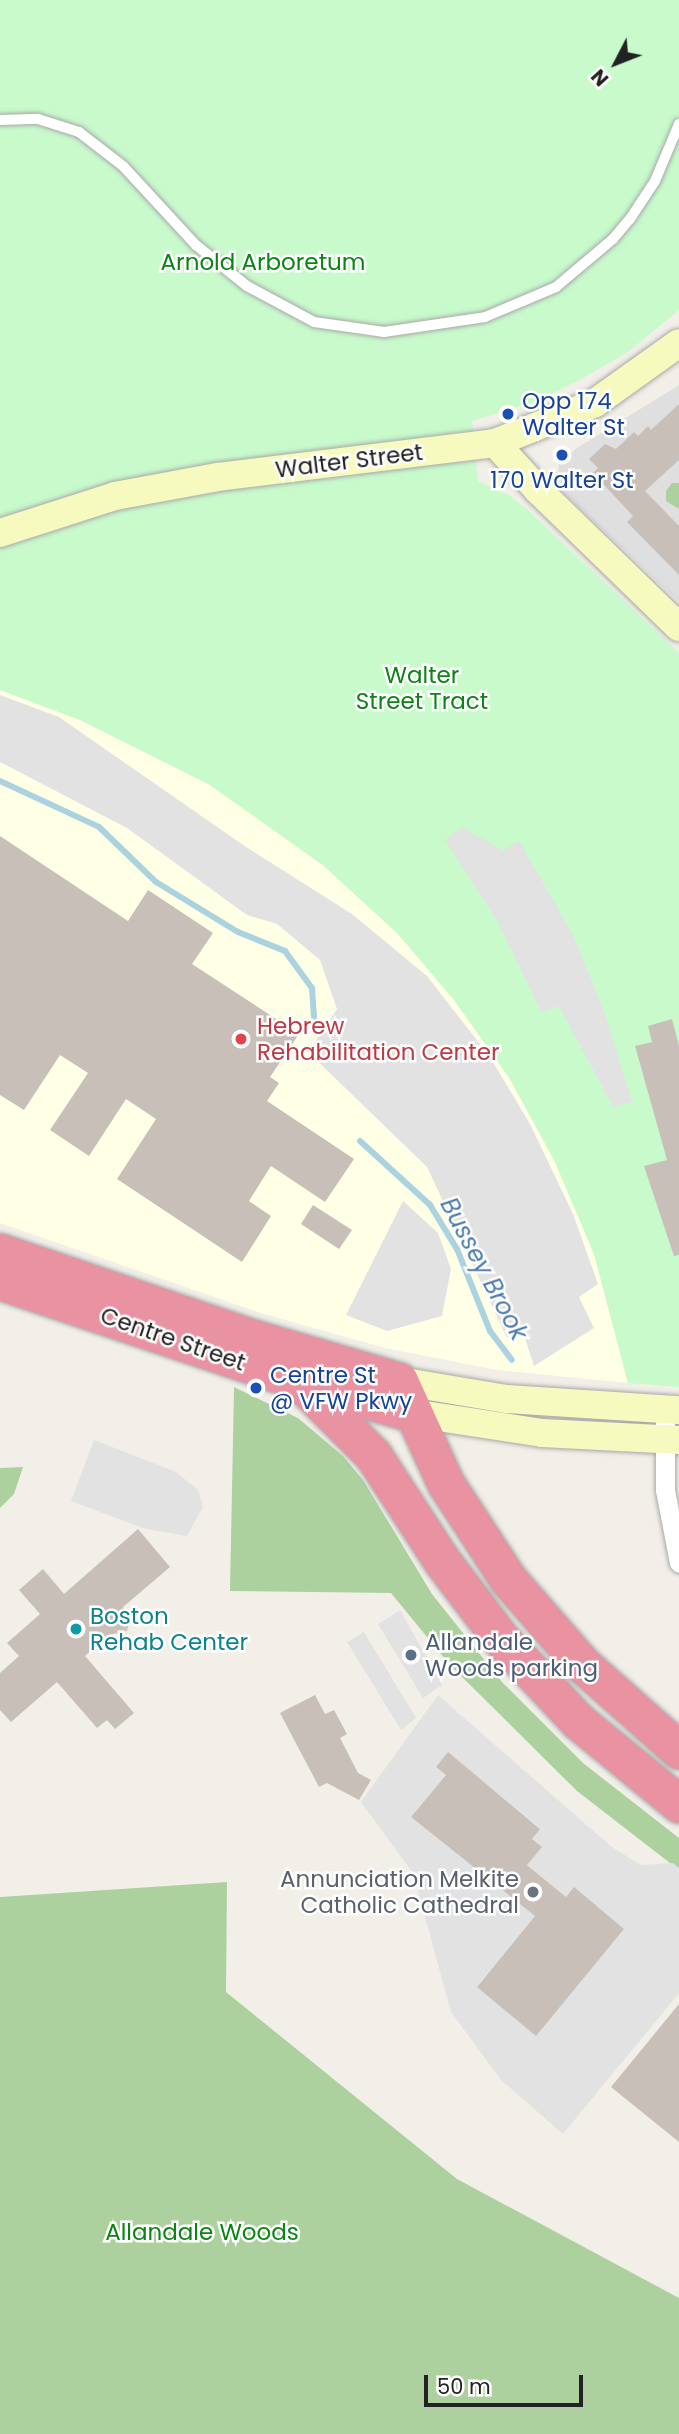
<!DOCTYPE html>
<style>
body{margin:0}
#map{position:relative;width:679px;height:2434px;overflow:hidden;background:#f2efe9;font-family:Poppins,sans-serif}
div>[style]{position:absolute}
.residential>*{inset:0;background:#e0dfdf}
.education>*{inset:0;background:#ffffe5}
.forest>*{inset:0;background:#add19e}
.park>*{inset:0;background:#c8facc}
.parking>*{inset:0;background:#e2e2e2}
.stream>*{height:6px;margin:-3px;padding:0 3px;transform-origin:3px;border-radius:3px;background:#aad3df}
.building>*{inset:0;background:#c7bfb8}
.roads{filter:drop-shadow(0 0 2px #a9a9a9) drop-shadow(0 0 2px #a9a9a9)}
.lane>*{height:10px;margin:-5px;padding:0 5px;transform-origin:5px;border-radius:5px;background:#fff}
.street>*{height:19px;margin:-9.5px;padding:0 9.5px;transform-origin:9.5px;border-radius:9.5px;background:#fff}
.secondary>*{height:28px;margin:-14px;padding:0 14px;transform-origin:14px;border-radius:14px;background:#f7fabf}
.highway>*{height:37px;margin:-18.5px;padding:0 18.5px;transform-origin:18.5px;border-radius:18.5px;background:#e892a2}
.dots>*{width:19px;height:19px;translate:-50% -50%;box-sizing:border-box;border:4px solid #fff;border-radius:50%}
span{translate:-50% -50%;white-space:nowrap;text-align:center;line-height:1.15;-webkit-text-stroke:5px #fff;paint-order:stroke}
.park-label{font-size:23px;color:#0c8416}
.transit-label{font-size:23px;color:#164399}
.left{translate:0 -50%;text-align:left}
.street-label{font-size:23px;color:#222}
.health-label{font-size:23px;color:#be3a42}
.culture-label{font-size:23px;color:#0d838f}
.service-label{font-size:23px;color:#4e5e75}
.worship-label{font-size:23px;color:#5b616d}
.right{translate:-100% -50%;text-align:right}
.water-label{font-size:24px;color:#4a7aab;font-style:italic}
.north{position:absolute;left:581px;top:28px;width:70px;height:70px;-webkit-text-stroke:5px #fff;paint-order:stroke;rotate:228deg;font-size:19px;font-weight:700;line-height:28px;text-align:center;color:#222}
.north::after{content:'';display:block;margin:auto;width:24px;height:32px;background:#222;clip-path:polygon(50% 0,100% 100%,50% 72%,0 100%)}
.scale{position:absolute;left:424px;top:2375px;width:159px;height:32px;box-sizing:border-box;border:4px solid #222;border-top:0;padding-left:9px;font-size:21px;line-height:24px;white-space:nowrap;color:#222;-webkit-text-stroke:5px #fff;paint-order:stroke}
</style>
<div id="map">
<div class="residential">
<i style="clip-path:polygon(679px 385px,679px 483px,672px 483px,667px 501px,679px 509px,679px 602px,563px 492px,558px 472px,559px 462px,577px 448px)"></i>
</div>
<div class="education">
<i style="clip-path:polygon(0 690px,80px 720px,210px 785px,324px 866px,398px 934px,454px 1000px,510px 1079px,555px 1162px,594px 1254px,628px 1383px,497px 1370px,385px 1348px,261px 1313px,0 1223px)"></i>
</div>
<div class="forest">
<i style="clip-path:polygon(672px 483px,679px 483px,679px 509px,666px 501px,666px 491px)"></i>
<i style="clip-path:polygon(234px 1387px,298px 1418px,343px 1456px,363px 1480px,432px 1594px,502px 1682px,583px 1763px,679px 1838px,679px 1870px,577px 1791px,450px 1665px,391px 1593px,230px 1591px)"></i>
<i style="clip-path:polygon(23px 1467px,14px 1494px,0 1508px,0 1468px)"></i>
<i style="clip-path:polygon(227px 1882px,226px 1992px,457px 2179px,679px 2298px,679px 2434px,0 2434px,0 1897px)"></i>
</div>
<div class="park">
<i style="clip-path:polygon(0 0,679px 0,679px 310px,628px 352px,583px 378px,537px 401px,472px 421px,478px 481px,509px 495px,528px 510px,679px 653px,679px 1387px,628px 1383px,594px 1254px,555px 1162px,510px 1079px,454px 1000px,398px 934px,324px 866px,210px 785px,80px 720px,0 690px)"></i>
</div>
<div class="parking">
<i style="clip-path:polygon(0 695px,59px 717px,246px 847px,352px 914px,427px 976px,490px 1057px,530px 1124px,573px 1214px,598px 1284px,579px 1297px,594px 1328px,534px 1366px,522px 1329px,507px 1338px,427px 1167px,308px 1052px,337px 1009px,320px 960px,277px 924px,247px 915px,127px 828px,0 762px)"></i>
<i style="clip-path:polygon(462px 827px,502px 850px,519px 841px,573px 935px,605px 1014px,632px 1102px,613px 1107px,559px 1006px,541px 1012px,499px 924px,445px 840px)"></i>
<i style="clip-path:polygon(403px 1201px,438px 1233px,451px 1269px,442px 1316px,387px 1331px,346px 1315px)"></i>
<i style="clip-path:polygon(94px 1440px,176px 1472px,198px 1490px,203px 1507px,187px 1536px,146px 1529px,71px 1501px)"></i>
<i style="clip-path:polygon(400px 1610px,442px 1685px,423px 1698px,378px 1624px)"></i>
<i style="clip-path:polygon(364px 1632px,416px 1718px,401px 1730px,347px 1642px)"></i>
<i style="clip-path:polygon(evenodd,438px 1695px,613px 1848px,641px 1865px,673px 1863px,679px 1868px,679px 1993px,563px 2134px,501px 2080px,451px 2012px,413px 1873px,361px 1802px,438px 1695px,448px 1753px,540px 1828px,532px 1839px,542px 1847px,534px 1856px,517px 1856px,566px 1897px,574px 1888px,624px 1929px,536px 2035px,477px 1986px,535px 1916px,411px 1817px,446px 1775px,436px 1767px,448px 1753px)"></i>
</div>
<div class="stream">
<i style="left:0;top:781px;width:109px;rotate:24.9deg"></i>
<i style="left:99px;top:827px;width:79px;rotate:44deg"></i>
<i style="left:156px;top:882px;width:96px;rotate:31.4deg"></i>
<i style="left:238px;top:932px;width:51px;rotate:22deg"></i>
<i style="left:285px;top:951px;width:46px;rotate:53.9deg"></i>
<i style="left:312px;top:988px;width:29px;rotate:86deg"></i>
<i style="left:360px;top:1141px;width:95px;rotate:42.4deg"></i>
<i style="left:430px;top:1205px;width:52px;rotate:58.5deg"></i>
<i style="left:457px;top:1249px;width:88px;rotate:68.1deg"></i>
<i style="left:490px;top:1331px;width:36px;rotate:53deg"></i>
</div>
<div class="building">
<i style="clip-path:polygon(679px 404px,679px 460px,645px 491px,679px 526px,679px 575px,627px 522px,633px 516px,593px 473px,598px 468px,589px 459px,605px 444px,616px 449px,634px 432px,638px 436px,648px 426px,651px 430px)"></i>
<i style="clip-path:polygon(0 836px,128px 921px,148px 890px,213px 933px,192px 964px,299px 1034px,270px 1077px,279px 1083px,267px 1101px,354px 1159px,325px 1202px,271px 1166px,249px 1201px,271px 1216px,242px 1262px,117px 1179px,156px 1119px,126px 1099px,89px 1156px,50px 1130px,88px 1073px,60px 1055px,24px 1110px,0 1095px)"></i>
<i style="clip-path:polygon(672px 1019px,679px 1046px,679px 1255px,674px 1256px,644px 1166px,667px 1160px,635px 1046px,652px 1042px,648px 1026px)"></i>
<i style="clip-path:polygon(313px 1205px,352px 1230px,339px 1249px,301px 1224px)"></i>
<i style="clip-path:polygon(138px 1529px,170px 1567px,123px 1607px,130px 1619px,127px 1631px,108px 1635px,85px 1656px,134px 1713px,115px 1729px,107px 1720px,97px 1728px,57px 1682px,11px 1722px,0 1710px,0 1673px,19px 1656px,7px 1643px,40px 1614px,19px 1590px,43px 1569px,64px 1594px)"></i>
<i style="clip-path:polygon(315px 1695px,325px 1714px,334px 1710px,347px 1734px,340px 1738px,358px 1773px,371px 1780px,359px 1800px,327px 1783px,319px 1787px,280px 1713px)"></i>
<i style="clip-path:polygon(448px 1752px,540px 1829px,532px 1839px,542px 1847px,527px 1865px,566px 1897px,574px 1887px,624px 1929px,536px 2036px,477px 1987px,535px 1916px,411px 1817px,446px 1775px,436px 1767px)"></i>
<i style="clip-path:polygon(679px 2004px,679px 2142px,611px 2087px)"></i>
</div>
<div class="roads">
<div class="lane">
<i style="left:0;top:120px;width:38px;rotate:-2deg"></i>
<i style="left:38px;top:119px;width:43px;rotate:17.6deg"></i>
<i style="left:79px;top:132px;width:56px;rotate:37.7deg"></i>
<i style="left:123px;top:166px;width:108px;rotate:47.3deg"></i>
<i style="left:196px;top:245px;width:65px;rotate:38.8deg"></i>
<i style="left:247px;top:286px;width:76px;rotate:28.2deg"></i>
<i style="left:314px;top:322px;width:71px;rotate:8.1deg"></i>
<i style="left:384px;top:332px;width:102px;rotate:-8.4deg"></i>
<i style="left:485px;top:317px;width:77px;rotate:-22.9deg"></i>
<i style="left:556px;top:287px;width:75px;rotate:-40.1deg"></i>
<i style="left:613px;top:239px;width:26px;rotate:-50deg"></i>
<i style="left:630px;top:219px;width:45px;rotate:-56.7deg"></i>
<i style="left:655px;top:181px;width:62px;rotate:-67.2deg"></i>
</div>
<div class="street">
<i style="left:665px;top:1409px;width:81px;rotate:90deg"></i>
<i style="left:665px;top:1490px;width:74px;rotate:79.1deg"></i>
</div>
<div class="secondary">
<i style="left:495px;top:443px;width:65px;rotate:47.5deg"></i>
<i style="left:539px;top:491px;width:195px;rotate:44.2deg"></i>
<i style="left:0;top:533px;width:121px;rotate:-17.8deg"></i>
<i style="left:115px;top:496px;width:105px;rotate:-10.5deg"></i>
<i style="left:218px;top:477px;width:279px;rotate:-7deg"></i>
<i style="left:495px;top:443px;width:108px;rotate:-21.8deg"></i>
<i style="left:595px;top:403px;width:103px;rotate:-35.5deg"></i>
<i style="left:399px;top:1381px;width:109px;rotate:9.5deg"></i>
<i style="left:507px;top:1399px;width:172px;rotate:3.7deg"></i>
<i style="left:412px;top:1413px;width:132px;rotate:8.7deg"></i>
<i style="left:542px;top:1433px;width:137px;rotate:2.9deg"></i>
</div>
<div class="highway">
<i style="left:0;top:1252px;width:267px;rotate:18.8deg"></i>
<i style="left:253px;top:1338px;width:152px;rotate:16.4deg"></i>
<i style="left:399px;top:1381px;width:113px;rotate:65.5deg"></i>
<i style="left:446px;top:1484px;width:113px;rotate:56.9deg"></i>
<i style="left:508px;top:1579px;width:113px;rotate:49deg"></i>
<i style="left:582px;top:1664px;width:130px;rotate:41.6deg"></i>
<i style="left:0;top:1281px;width:315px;rotate:18.5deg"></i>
<i style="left:299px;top:1381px;width:117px;rotate:15.8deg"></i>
<i style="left:299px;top:1381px;width:105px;rotate:45deg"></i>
<i style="left:373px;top:1455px;width:126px;rotate:56.9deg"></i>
<i style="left:442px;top:1561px;width:98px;rotate:52.9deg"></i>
<i style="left:501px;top:1639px;width:112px;rotate:46.8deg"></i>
<i style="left:578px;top:1721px;width:131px;rotate:39.4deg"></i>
</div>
</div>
<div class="dots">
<i style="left:508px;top:414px;background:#1a4fb4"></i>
<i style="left:562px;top:455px;background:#1a4fb4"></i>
<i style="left:241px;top:1039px;background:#e0444e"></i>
<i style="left:256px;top:1388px;background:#1a4fb4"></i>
<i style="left:76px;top:1629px;background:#0f9aa8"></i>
<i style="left:411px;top:1655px;background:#5c6f8a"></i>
<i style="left:533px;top:1892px;background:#6b7280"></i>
</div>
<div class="park-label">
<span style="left:263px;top:262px">Arnold Arboretum</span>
<span style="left:422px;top:688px">Walter<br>Street Tract</span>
<span style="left:202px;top:2232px">Allandale Woods</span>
</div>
<div class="transit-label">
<span class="left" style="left:522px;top:414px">Opp 174<br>Walter St</span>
<span style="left:562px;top:480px">170 Walter St</span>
<span class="left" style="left:270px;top:1388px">Centre St<br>@ VFW Pkwy</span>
</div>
<div class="street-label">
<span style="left:349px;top:461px;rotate:-7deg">Walter Street</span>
<span style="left:173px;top:1339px;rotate:19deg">Centre Street</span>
</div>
<div class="health-label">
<span class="left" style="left:257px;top:1039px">Hebrew<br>Rehabilitation Center</span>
</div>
<div class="culture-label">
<span class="left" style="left:90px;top:1629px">Boston<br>Rehab Center</span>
</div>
<div class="service-label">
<span class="left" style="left:425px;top:1655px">Allandale<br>Woods parking</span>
</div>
<div class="worship-label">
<span class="right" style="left:519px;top:1892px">Annunciation Melkite<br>Catholic Cathedral</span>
</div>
<div class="water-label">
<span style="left:484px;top:1269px;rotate:62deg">Bussey Brook</span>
</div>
<div class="north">N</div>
<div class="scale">50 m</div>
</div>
